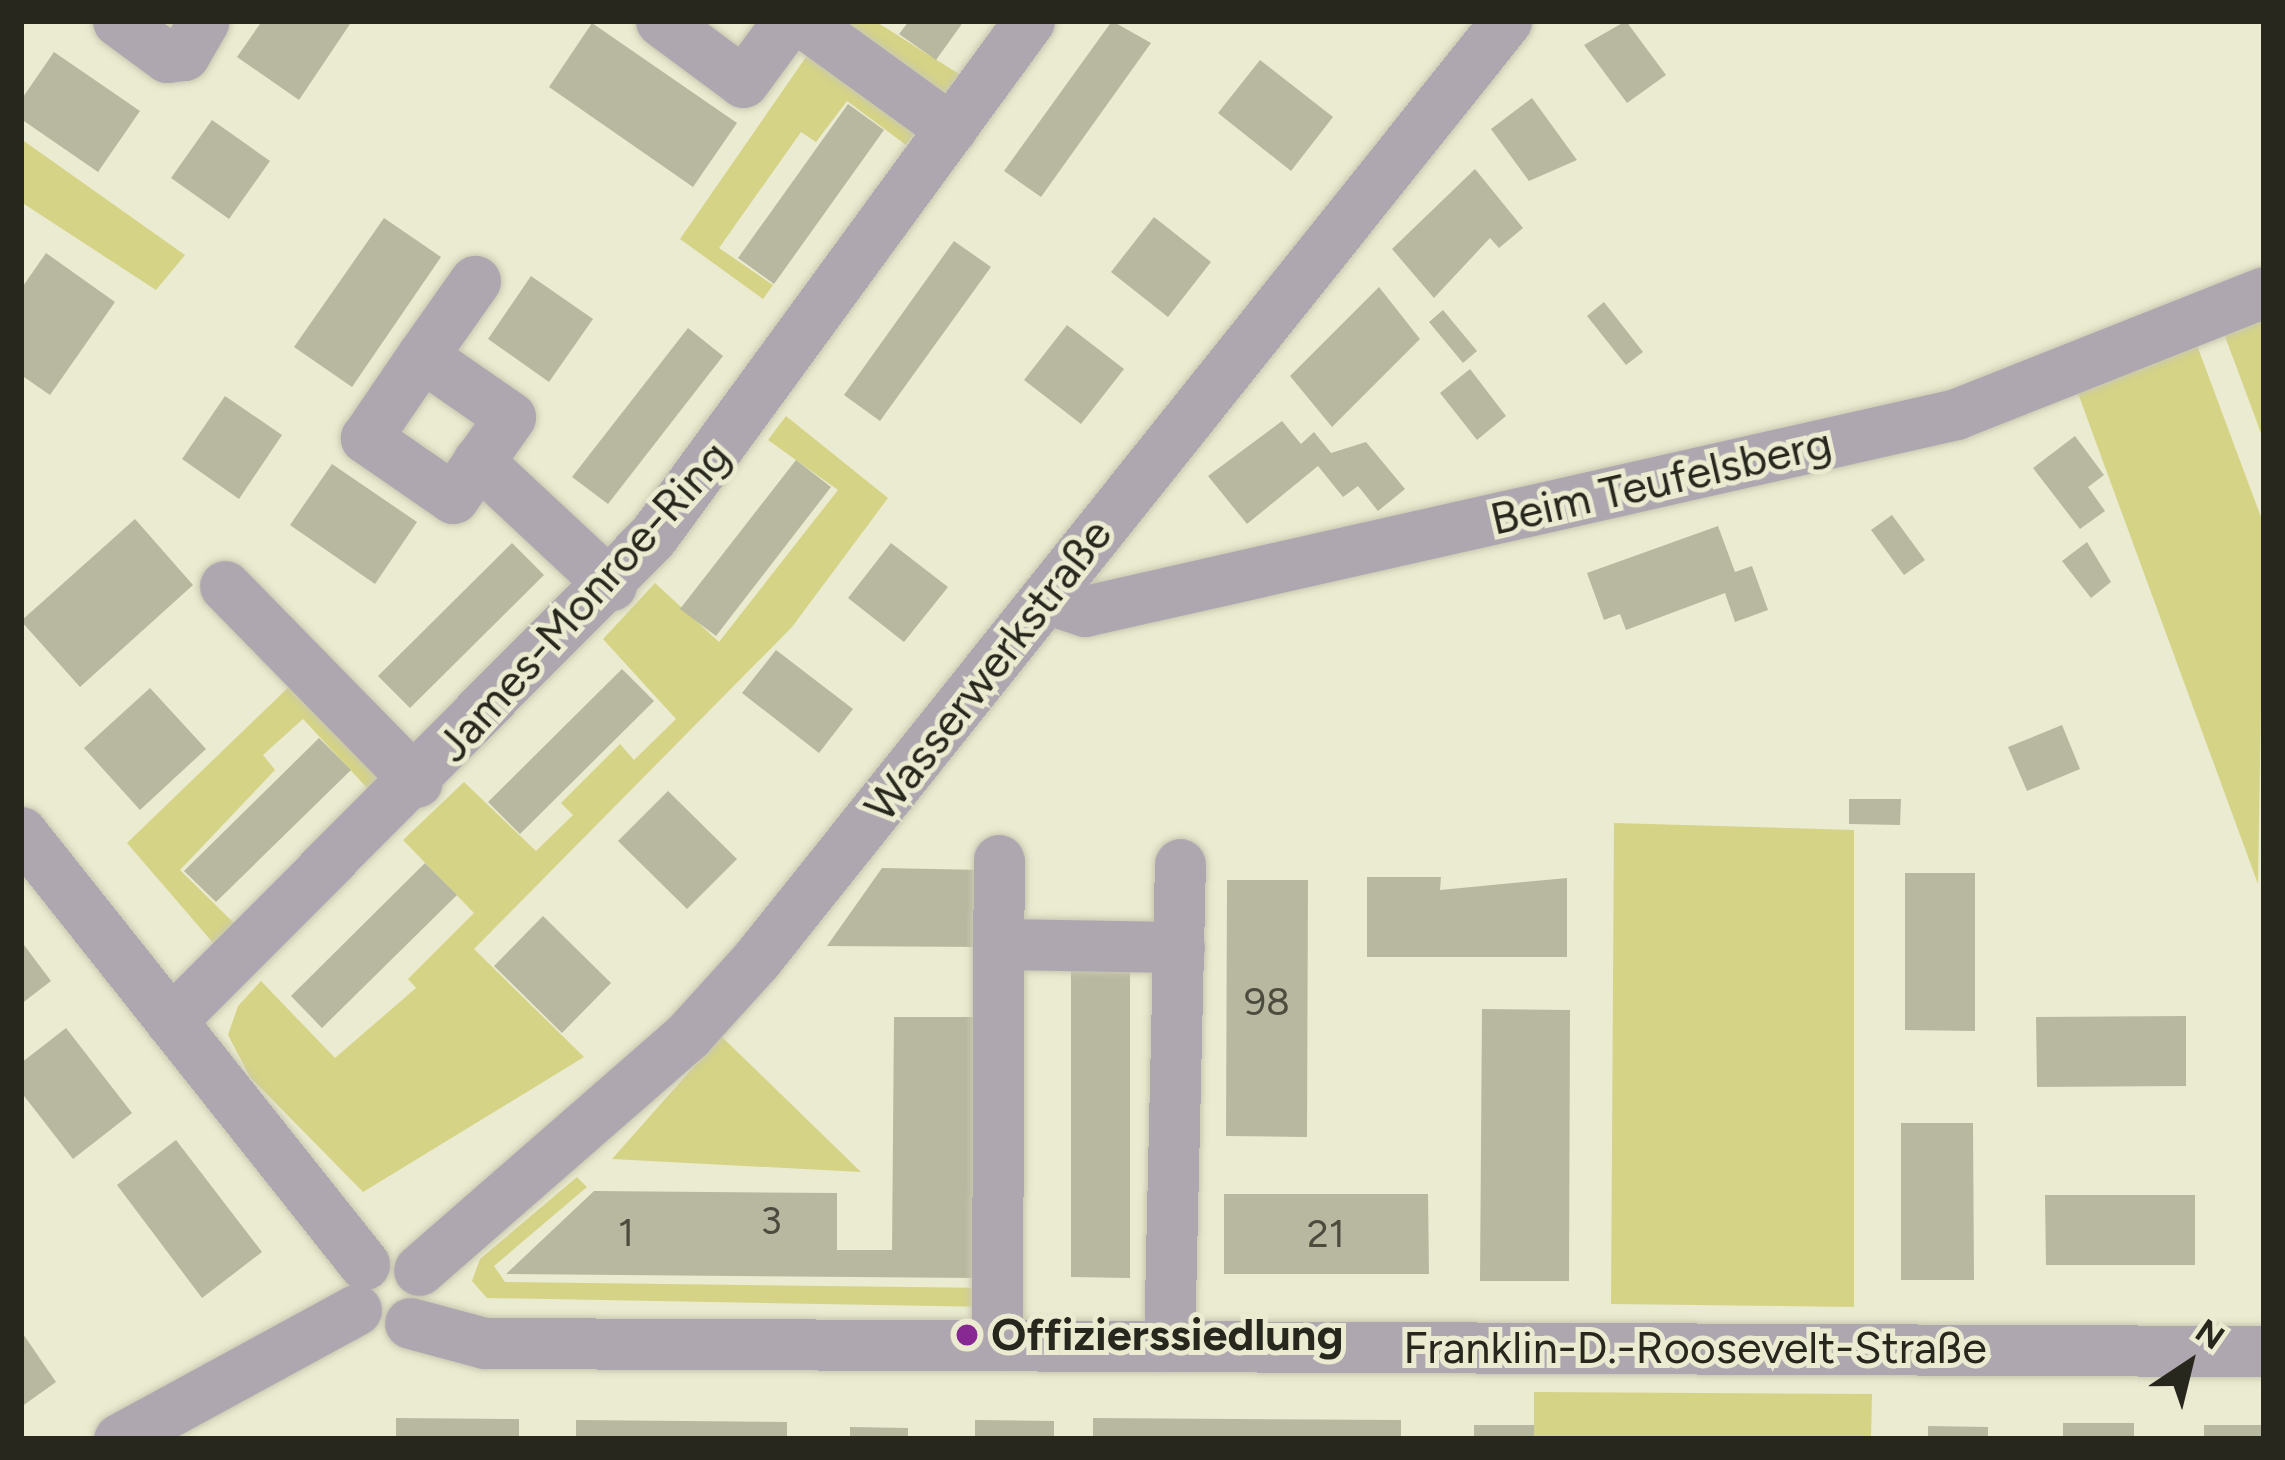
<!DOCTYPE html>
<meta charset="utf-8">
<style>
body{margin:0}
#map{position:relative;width:2285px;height:1460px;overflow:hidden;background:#ebebd1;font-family:Figtree,sans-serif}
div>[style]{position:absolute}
.green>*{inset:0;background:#d5d386}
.building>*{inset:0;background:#b8b8a0}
.roads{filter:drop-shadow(0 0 3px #c8c8b1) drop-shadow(0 0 3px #c8c8b1)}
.minor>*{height:51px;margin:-25.5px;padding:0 25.5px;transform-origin:25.5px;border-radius:25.5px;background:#afa7b0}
.dots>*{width:33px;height:33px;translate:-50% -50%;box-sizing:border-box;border:6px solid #ebebd1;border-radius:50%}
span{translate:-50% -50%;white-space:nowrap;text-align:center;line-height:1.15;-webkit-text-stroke:10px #ebebd1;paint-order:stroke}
.number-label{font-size:39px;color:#4b4b3e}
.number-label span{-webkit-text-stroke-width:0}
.street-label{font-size:45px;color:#27271d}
.poi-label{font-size:45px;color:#27271d;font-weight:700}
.left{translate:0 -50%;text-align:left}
.frame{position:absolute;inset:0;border:24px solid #27271d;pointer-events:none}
.north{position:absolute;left:2129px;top:1304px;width:120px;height:120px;-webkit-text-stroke:9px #ebebd1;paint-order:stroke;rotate:35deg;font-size:33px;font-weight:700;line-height:48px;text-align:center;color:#27271d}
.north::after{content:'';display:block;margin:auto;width:42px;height:54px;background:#27271d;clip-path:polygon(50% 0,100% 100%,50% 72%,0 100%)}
</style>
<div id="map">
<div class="green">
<i style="clip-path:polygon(831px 21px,875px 21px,959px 74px,940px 101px)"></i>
<i style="clip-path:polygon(813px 47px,918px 129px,906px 145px,847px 101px,816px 142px,801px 132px,719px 248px,773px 285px,763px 299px,680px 239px)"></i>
<i style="clip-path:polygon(21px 139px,185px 255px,156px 290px,21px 202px)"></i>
<i style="clip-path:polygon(2264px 304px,2264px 441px,2220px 323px)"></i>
<i style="clip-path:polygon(2192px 332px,2264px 525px,2258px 884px,2072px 377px)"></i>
<i style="clip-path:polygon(786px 416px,888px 498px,792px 627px,474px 949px,584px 1057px,363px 1192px,250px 1077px,228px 1035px,238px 1006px,261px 981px,335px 1058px,416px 988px,408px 979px,474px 913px,403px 840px,464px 782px,536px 851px,573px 815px,561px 803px,620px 744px,634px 760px,676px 719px,603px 639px,655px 583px,719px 642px,838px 490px,768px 440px)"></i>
<i style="clip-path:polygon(299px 677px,390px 769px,368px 789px,303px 719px,263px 755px,275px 770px,180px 870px,236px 925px,214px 944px,127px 843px)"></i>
<i style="clip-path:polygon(1614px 823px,1854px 830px,1854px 1307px,1611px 1304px)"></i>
<i style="clip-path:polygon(721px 1036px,861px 1172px,612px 1159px)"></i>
<i style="clip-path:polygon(577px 1177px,587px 1187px,494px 1266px,505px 1282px,994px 1288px,994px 1307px,487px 1298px,472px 1281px,480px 1259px)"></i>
<i style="clip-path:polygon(1534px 1392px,1872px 1394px,1871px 1439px,1534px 1439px)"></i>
</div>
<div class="building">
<i style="clip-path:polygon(262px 21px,352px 21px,299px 100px,237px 57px)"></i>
<i style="clip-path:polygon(909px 21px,964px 21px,936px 60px,899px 34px)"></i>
<i style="clip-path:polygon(1112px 21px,1151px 43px,1041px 197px,1004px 171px)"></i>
<i style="clip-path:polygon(1626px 21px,1666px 75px,1627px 103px,1584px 45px)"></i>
<i style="clip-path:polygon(592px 23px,737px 123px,693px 187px,549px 87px)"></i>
<i style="clip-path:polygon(54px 52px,140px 111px,98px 172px,21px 119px,21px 100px)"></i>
<i style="clip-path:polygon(1260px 60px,1333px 117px,1291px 171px,1218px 113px)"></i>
<i style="clip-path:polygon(1532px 98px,1577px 160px,1529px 181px,1491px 129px)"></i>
<i style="clip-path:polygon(848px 104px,884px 130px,774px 284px,738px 258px)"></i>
<i style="clip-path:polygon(212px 120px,270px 161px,229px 219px,171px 178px)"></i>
<i style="clip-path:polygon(1475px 169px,1523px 228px,1499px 248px,1490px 238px,1434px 298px,1392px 249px)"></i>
<i style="clip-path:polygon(1154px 217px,1211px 262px,1168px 317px,1111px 272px)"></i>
<i style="clip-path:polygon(384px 218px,441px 257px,352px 387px,294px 347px)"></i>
<i style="clip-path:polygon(954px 241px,991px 267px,880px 421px,844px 395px)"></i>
<i style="clip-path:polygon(46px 253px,115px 302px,50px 395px,21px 375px,21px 289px)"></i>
<i style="clip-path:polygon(531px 276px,593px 319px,549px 382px,488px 339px)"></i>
<i style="clip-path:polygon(1379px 287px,1420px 339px,1332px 427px,1290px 376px)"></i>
<i style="clip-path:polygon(1604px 302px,1643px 352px,1626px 365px,1587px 316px)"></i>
<i style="clip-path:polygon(1443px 310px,1477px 351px,1463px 363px,1429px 322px)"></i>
<i style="clip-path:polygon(1067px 325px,1124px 369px,1081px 424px,1024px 380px)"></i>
<i style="clip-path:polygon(688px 328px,723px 356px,608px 504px,572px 477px)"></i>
<i style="clip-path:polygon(1470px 369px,1506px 416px,1477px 440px,1440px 393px)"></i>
<i style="clip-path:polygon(225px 396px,282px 435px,239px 499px,182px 459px)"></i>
<i style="clip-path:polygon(1282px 421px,1301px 444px,1314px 432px,1331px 453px,1366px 442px,1405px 489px,1378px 511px,1358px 486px,1343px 497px,1318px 466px,1247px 524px,1208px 476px)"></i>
<i style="clip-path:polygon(2075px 436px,2104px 475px,2088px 487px,2105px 511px,2080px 529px,2033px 468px)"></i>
<i style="clip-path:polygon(796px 460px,831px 487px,716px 636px,680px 609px)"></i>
<i style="clip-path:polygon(332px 464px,417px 522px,375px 584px,290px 525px)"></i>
<i style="clip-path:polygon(1892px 515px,1925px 560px,1904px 575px,1871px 530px)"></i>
<i style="clip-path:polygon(135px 519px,193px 585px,80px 687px,21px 621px)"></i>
<i style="clip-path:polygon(1718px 526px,1735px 572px,1752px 566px,1768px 610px,1735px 622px,1725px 593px,1626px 630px,1620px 614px,1604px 620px,1587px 573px)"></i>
<i style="clip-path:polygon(2087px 542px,2111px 582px,2091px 598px,2062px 561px)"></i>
<i style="clip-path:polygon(512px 543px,544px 575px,410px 708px,378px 676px)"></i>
<i style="clip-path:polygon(891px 543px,948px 587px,904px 642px,848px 598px)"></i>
<i style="clip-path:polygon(776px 650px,853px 709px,819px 753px,742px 693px)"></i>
<i style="clip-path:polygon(622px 669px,654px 701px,520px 834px,488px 802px)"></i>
<i style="clip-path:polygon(150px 688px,206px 749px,140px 810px,84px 748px)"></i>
<i style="clip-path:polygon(2062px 725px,2080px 769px,2027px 791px,2008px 747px)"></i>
<i style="clip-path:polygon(319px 738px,351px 770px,216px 902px,184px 871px)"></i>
<i style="clip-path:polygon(668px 791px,737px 859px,687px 909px,618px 841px)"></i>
<i style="clip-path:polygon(1849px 799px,1901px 799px,1900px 825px,1849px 824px)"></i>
<i style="clip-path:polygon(425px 863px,457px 895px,322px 1028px,291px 996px)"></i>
<i style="clip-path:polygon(882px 868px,986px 870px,983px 947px,827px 946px)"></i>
<i style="clip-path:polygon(1905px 873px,1975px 873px,1975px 1031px,1905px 1030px)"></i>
<i style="clip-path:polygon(1367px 877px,1441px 877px,1440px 890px,1567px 878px,1567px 957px,1367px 957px)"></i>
<i style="clip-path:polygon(1227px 880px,1308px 880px,1307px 1137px,1226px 1136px)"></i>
<i style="clip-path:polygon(543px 916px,611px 983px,562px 1033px,494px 966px)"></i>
<i style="clip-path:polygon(21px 941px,51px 981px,21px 1004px)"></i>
<i style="clip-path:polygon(1071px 971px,1130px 972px,1130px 1278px,1071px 1277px)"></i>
<i style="clip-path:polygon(1482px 1009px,1570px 1010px,1569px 1281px,1480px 1281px)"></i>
<i style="clip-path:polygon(2186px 1016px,2186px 1086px,2037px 1087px,2036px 1017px)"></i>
<i style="clip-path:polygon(894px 1017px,978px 1017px,975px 1278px,506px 1274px,594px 1191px,837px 1193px,837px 1250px,892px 1250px)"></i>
<i style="clip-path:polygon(66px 1028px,132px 1113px,73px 1159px,21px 1092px,21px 1063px)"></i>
<i style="clip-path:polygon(1901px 1123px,1973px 1123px,1974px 1280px,1901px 1280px)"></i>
<i style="clip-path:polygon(176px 1140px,262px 1252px,202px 1298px,117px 1185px)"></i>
<i style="clip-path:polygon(1224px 1194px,1428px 1194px,1429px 1274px,1224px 1274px)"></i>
<i style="clip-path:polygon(2045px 1195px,2195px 1195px,2195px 1265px,2046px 1265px)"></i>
<i style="clip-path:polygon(21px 1331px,56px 1382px,21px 1407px)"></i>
<i style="clip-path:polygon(396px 1418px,519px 1419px,519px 1439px,396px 1439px)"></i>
<i style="clip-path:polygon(1093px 1418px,1401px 1420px,1401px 1439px,1093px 1439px)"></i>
<i style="clip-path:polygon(576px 1420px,787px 1422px,787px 1439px,576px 1439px)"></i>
<i style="clip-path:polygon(975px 1420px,1054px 1421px,1054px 1439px,975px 1439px)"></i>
<i style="clip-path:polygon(2063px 1423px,2134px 1423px,2134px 1439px,2063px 1439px)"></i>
<i style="clip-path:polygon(1474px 1425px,1534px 1425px,1534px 1439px,1474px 1439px)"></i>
<i style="clip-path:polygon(2204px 1425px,2264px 1425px,2264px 1439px,2204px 1439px)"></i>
<i style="clip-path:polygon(1928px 1426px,1988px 1427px,1988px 1439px,1928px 1439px)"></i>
<i style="clip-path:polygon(850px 1427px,908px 1428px,908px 1439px,850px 1439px)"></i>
</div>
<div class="roads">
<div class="minor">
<i style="left:118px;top:21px;width:61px;rotate:36.3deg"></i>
<i style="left:167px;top:57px;width:17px;rotate:-7deg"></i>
<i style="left:184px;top:55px;width:39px;rotate:-60deg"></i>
<i style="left:661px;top:21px;width:102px;rotate:36.6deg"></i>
<i style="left:743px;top:82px;width:76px;rotate:-53.6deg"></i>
<i style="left:802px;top:21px;width:184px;rotate:35.9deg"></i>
<i style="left:422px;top:356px;width:107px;rotate:34.7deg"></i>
<i style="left:510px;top:417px;width:99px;rotate:125.1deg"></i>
<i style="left:453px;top:498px;width:106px;rotate:-145.4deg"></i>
<i style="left:366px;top:438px;width:99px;rotate:-55.7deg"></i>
<i style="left:422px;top:356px;width:92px;rotate:-54.8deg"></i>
<i style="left:478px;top:461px;width:182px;rotate:43deg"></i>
<i style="left:225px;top:586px;width:274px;rotate:45.6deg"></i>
<i style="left:1045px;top:598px;width:42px;rotate:18deg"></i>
<i style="left:1085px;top:611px;width:893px;rotate:-12.74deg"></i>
<i style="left:1956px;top:414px;width:331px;rotate:-21.6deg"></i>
<i style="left:21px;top:832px;width:552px;rotate:51.55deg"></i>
<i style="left:1000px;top:944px;width:179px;rotate:1deg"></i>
<i style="left:171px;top:1021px;width:684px;rotate:-45.18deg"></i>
<i style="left:653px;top:536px;width:638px;rotate:-53.87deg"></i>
<i style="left:419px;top:1270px;width:357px;rotate:-41.1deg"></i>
<i style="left:688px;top:1035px;width:101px;rotate:-47.8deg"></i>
<i style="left:756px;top:960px;width:1202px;rotate:-51.38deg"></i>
<i style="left:410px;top:1323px;width:77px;rotate:15.1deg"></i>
<i style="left:484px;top:1343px;width:1780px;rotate:0.26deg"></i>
<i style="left:997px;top:1345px;width:485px;rotate:-89.8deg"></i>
<i style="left:1169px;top:1346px;width:482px;rotate:-88.7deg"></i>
<i style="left:119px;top:1439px;width:270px;rotate:-28.6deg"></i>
</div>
</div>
<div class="dots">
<i style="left:967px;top:1335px;background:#872893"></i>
</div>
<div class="number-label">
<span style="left:1267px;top:1002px">98</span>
<span style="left:771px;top:1221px">3</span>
<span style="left:626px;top:1233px">1</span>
<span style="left:1326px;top:1234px">21</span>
</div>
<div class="street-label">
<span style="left:1661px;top:481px;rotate:-13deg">Beim Teufelsberg</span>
<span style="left:583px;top:601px;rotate:-48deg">James-Monroe-Ring</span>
<span style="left:988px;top:670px;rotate:-52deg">Wasserwerkstraße</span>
<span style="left:1695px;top:1348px">Franklin-D.-Roosevelt-Straße</span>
</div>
<div class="poi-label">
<span class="left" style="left:991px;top:1335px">Offizierssiedlung</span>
</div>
<div class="frame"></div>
<div class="north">N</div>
</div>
